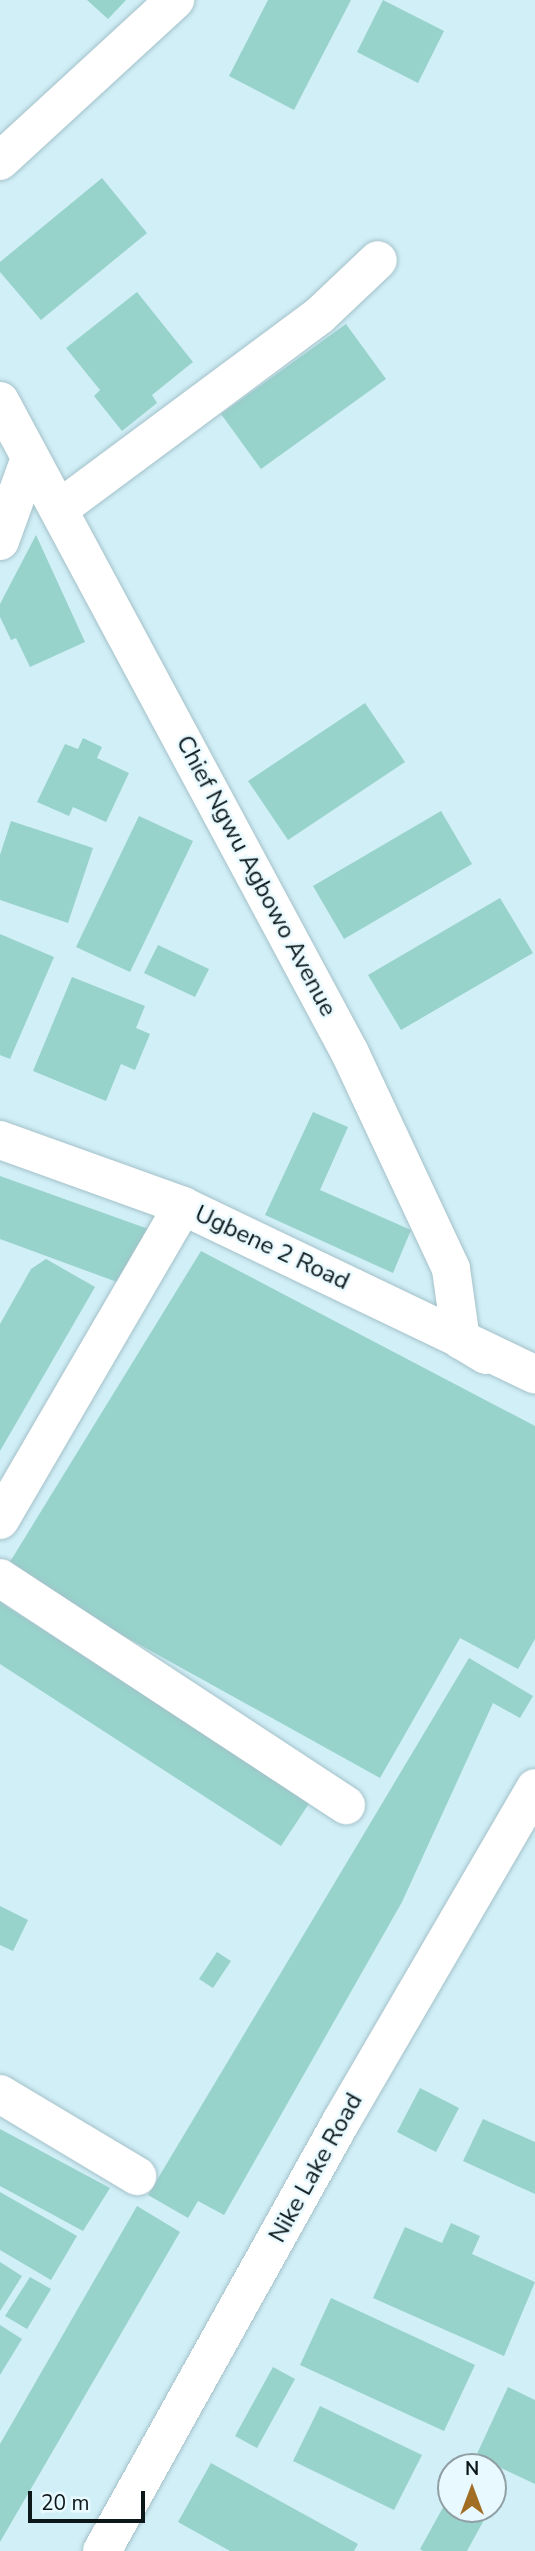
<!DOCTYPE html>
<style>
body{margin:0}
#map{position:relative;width:535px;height:2551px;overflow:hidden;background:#d1eff7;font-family:"Nunito Sans",sans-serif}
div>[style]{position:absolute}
.building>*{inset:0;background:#97d2cb}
.roads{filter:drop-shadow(0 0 2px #a4c1c9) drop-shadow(0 0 2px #a4c1c9)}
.street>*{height:38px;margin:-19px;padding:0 19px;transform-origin:19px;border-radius:19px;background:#fff}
.primary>*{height:38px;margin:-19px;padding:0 19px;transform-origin:19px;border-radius:19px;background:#fff}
span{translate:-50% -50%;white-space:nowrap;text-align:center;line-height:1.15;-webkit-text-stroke:5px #e8faff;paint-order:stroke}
.street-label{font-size:24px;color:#0c171a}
.north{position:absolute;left:437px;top:2453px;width:70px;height:70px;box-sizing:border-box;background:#e8faff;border:2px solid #909fa3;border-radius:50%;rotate:0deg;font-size:19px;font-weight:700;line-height:28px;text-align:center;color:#0c171a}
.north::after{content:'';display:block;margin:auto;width:24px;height:32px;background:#a26e26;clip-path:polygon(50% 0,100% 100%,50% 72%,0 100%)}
.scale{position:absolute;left:28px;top:2491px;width:117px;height:32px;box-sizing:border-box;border:4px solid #0c171a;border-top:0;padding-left:9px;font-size:21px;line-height:24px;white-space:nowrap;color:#0c171a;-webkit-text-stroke:5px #e8faff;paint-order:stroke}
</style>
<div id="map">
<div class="building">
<i style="clip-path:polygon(87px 0,126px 0,108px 19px)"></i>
<i style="clip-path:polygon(268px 0,351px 0,294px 110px,229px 76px)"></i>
<i style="clip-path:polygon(383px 0,444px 31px,418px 83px,357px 52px)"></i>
<i style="clip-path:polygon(102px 178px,147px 233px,41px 320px,0 272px,0 262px)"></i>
<i style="clip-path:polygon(137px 292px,193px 362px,152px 395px,157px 403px,122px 431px,94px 396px,100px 390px,66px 348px)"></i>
<i style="clip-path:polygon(346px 324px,386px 379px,261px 469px,221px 414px)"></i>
<i style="clip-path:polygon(36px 535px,85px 642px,30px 667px,16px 638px,11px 640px,0 617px,0 604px)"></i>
<i style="clip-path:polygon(365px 703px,405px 762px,288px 840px,248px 781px)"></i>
<i style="clip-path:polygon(83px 738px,102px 747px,97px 758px,129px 773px,106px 822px,73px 807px,69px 816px,37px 802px,65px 744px,78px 749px)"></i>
<i style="clip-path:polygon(441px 811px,472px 864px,344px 939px,313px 886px)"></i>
<i style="clip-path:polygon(139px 816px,193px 841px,130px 972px,76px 947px)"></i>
<i style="clip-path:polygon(11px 821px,93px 848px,68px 923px,0 900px,0 855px)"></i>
<i style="clip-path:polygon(500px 898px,533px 953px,401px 1030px,368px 975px)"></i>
<i style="clip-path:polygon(0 934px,54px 957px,10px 1059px,0 1055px)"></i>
<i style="clip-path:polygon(158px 945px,209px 969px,195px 997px,144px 973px)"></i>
<i style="clip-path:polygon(72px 977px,145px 1006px,136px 1028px,150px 1034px,135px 1070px,121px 1064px,106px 1101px,33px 1071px)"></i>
<i style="clip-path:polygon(313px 1112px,348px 1127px,320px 1190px,411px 1230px,393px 1273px,265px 1215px)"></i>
<i style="clip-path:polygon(0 1176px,154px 1231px,117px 1282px,0 1239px)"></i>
<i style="clip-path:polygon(201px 1251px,535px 1426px,535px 1639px,518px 1669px,460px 1638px,380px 1778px,5px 1570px)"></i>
<i style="clip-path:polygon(46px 1259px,95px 1287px,0 1451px,0 1324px,31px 1269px)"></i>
<i style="clip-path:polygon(0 1602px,310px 1802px,281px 1846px,0 1664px)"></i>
<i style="clip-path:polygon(469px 1658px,533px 1696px,520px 1718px,493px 1703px,402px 1902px,224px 2215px,198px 2201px,188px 2218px,148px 2195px)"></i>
<i style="clip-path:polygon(0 1906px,28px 1920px,13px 1951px,0 1945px)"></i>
<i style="clip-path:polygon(217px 1952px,231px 1961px,213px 1988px,199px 1979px)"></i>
<i style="clip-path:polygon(420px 2088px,459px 2108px,436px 2152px,397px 2132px)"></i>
<i style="clip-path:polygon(483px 2119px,535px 2142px,535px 2194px,463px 2161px)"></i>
<i style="clip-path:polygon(0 2129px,110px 2188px,83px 2231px,0 2186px)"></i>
<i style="clip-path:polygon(0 2192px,77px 2236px,51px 2280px,0 2250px)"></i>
<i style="clip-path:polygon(137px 2206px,180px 2232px,0 2542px,0 2444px)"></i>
<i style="clip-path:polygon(451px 2223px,480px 2236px,472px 2254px,535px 2282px,504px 2356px,373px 2298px,405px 2227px,442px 2243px)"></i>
<i style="clip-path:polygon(0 2262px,22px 2276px,0 2311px)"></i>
<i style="clip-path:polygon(30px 2277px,51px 2289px,27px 2329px,5px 2316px)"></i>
<i style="clip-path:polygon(331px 2298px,475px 2365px,444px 2431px,300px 2365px)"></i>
<i style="clip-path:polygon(0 2325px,22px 2339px,0 2375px)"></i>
<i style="clip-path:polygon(273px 2367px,295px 2379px,257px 2448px,235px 2436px)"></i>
<i style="clip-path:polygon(508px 2387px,535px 2400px,535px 2484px,476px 2456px)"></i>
<i style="clip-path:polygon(320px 2406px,422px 2455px,394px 2510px,293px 2461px)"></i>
<i style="clip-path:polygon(211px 2463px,358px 2544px,354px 2551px,230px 2551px,178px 2522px)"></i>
<i style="clip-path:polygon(451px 2493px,451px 2509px,490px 2509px,467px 2551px,423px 2551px,420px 2549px)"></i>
</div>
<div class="roads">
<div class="street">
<i style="left:0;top:161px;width:238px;rotate:-42.6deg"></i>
<i style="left:0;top:401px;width:740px;rotate:61.77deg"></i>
<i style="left:350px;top:1053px;width:238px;rotate:64.9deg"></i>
<i style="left:451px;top:1269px;width:72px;rotate:82deg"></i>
<i style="left:461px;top:1340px;width:29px;rotate:31deg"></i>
<i style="left:59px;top:509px;width:324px;rotate:-36.6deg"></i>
<i style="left:319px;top:316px;width:81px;rotate:-43.5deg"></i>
<i style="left:0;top:541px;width:85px;rotate:-70.1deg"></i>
<i style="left:0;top:1140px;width:195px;rotate:19.8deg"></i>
<i style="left:183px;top:1206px;width:390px;rotate:25.6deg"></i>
<i style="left:0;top:1520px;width:363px;rotate:-59.8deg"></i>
<i style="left:0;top:1578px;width:414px;rotate:33.3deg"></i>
<i style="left:0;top:2094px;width:160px;rotate:30.9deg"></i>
</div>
<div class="primary">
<i style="left:102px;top:2551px;width:493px;rotate:-60.9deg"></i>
<i style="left:342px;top:2120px;width:384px;rotate:-59.8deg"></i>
</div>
</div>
<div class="street-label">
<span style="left:256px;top:876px;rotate:62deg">Chief Ngwu Agbowo Avenue</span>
<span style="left:272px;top:1248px;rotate:25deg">Ugbene 2 Road</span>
<span style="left:316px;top:2168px;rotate:-61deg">Nike Lake Road</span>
</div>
<div class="north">N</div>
<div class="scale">20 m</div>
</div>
